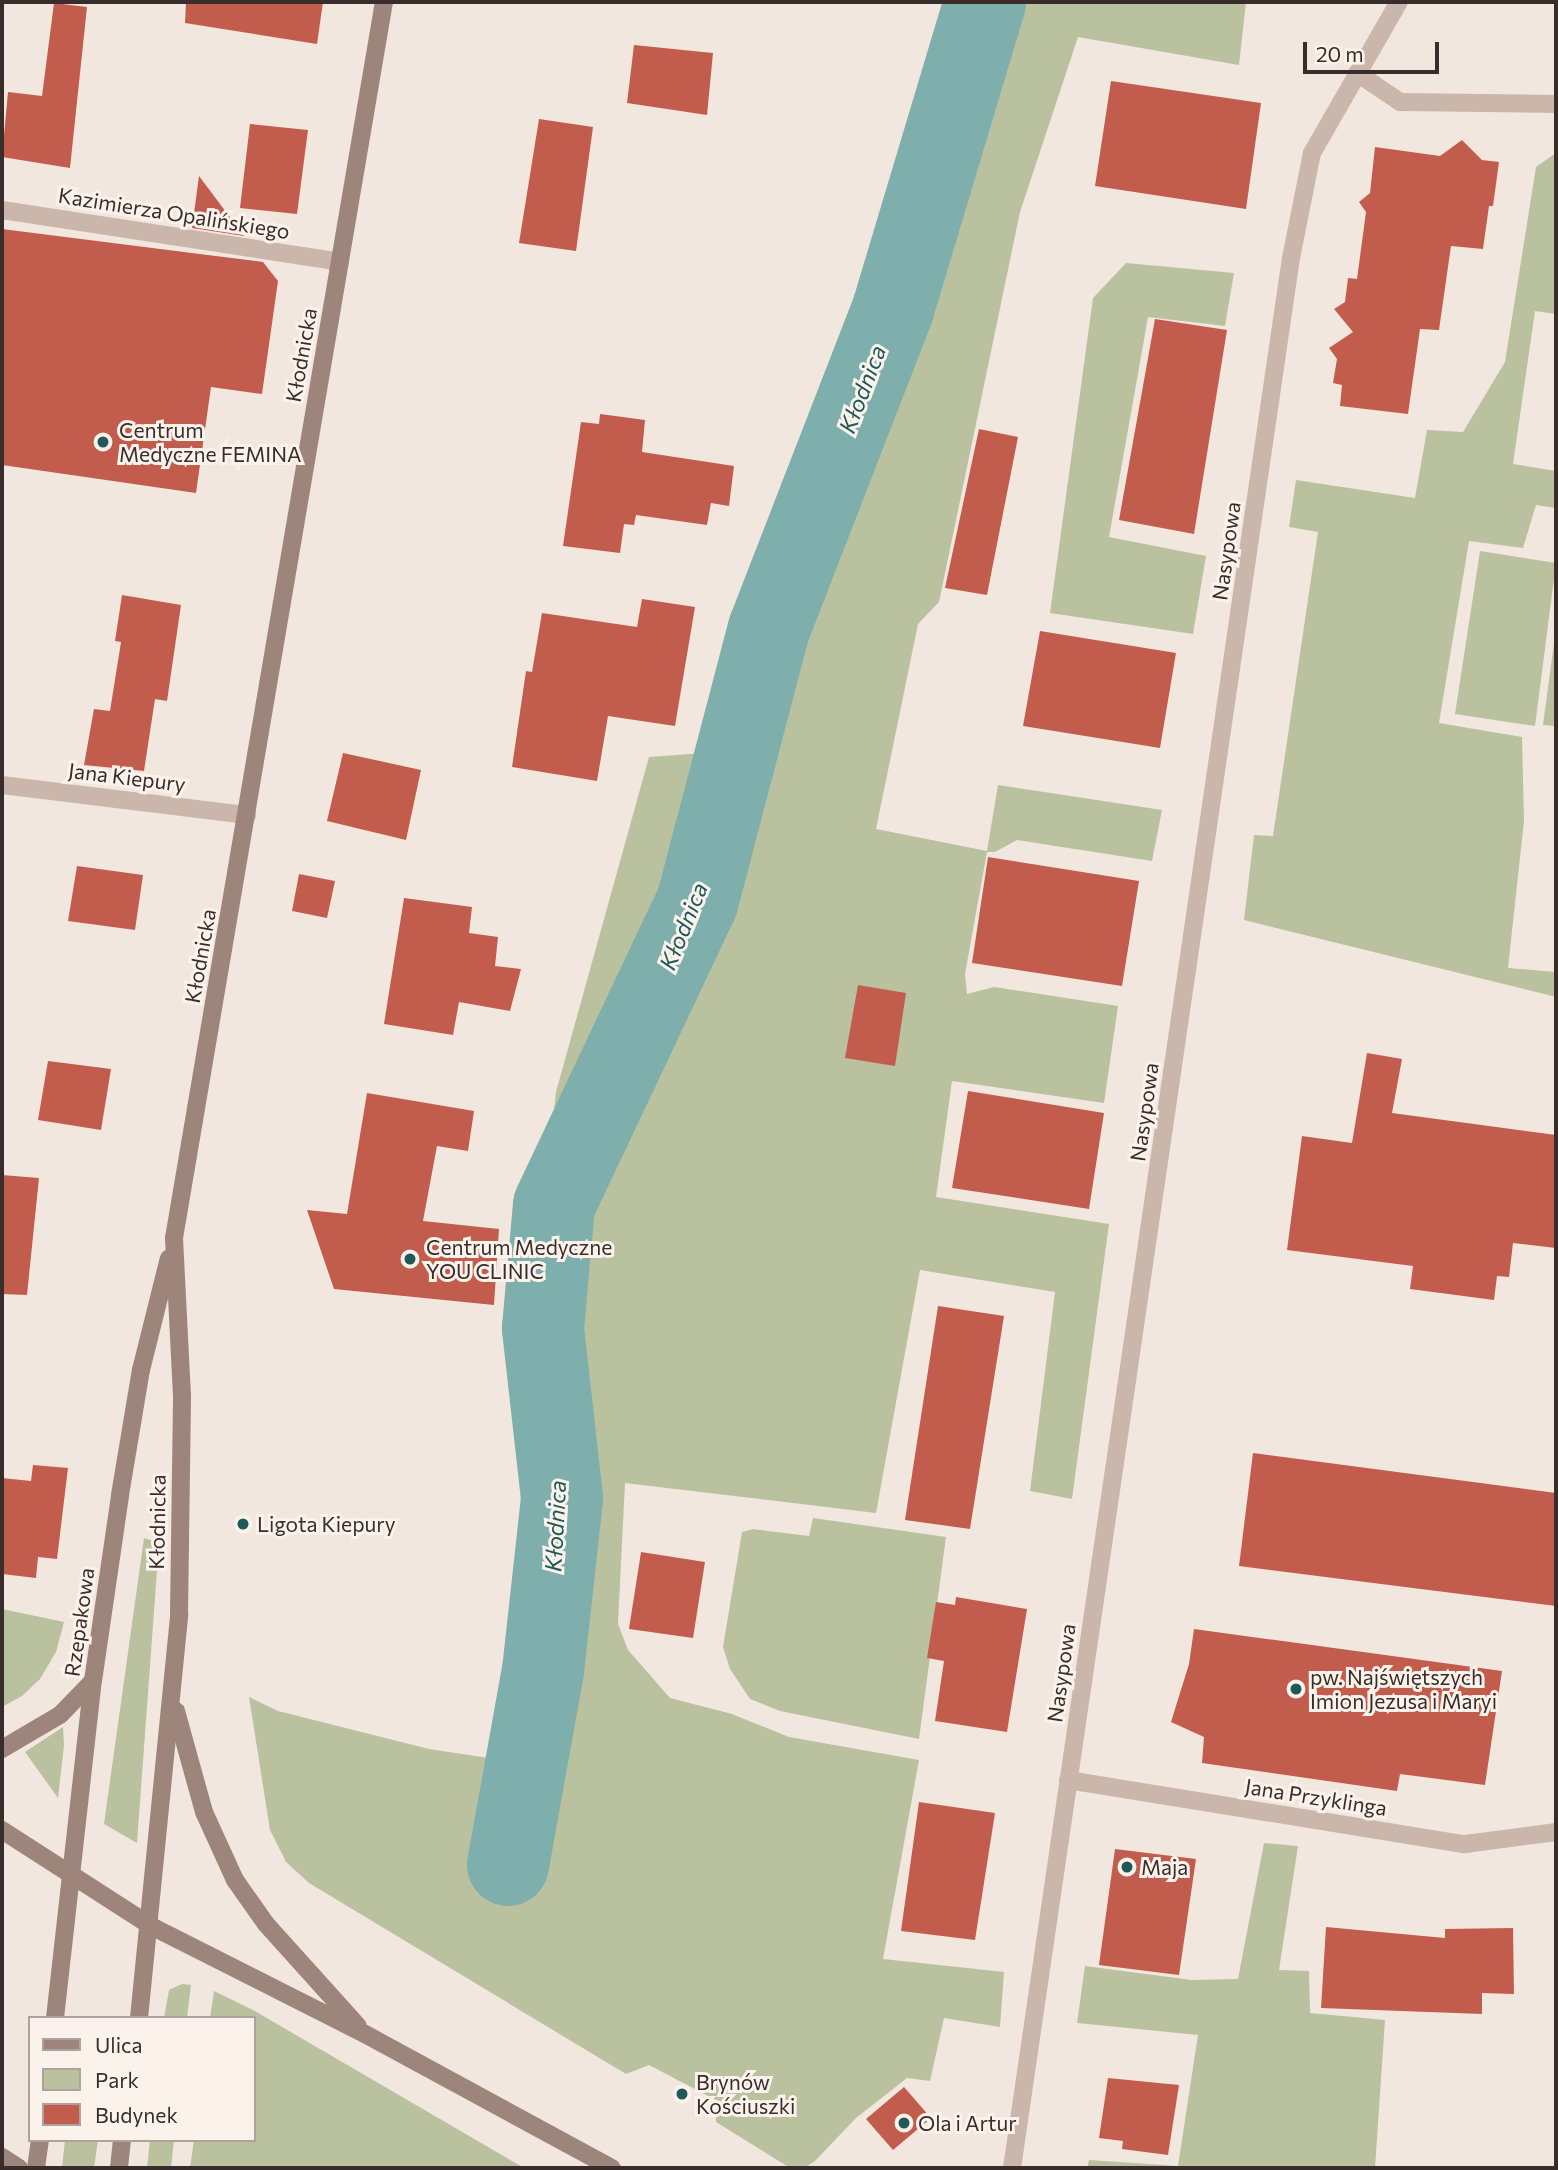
<!DOCTYPE html>
<meta charset="utf-8">
<style>
body{margin:0}
#map{position:relative;width:1558px;height:2170px;overflow:hidden;background:#f2e7df;font-family:Commissioner,sans-serif}
div>[style]{position:absolute}
.green>*{inset:0;background:#b9c19f}
.river>*{height:82px;margin:-41px;padding:0 41px;transform-origin:41px;border-radius:41px;background:#7fafac}
.building>*{inset:0;background:#c25d4d}
.street>*{height:18px;margin:-9px;padding:0 9px;transform-origin:9px;border-radius:9px;background:#cab6ab}
.secondary>*{height:18px;margin:-9px;padding:0 9px;transform-origin:9px;border-radius:9px;background:#9e857c}
.dots>*{width:19px;height:19px;translate:-50% -50%;box-sizing:border-box;border:4px solid #faf2eb;border-radius:50%}
span{translate:-50% -50%;white-space:nowrap;text-align:center;line-height:1.15;-webkit-text-stroke:6px #faf2eb;paint-order:stroke}
.street-label{font-size:21px;color:#382d2a}
.poi-label{font-size:21px;color:#382d2a}
.left{translate:0 -50%;text-align:left}
.water-label{font-size:23px;color:#205957;font-style:italic}
.frame{position:absolute;inset:0;border:4px solid #382d2a;pointer-events:none}
.legend{position:absolute;left:28px;top:2016px;width:228px;height:126px;box-sizing:border-box;background:#faf2eb;border:2px solid #aca39e;margin:0;padding:9px 12px;list-style:none;font-size:21px;color:#382d2a}
.legend li{display:flex;align-items:center;gap:14px;height:35px}
.legend b{width:35px;border:2px solid #aca39e}
.scale{position:absolute;left:1303px;top:42px;width:136px;height:32px;box-sizing:border-box;border:4px solid #382d2a;border-top:0;padding-left:9px;font-size:21px;line-height:24px;white-space:nowrap;color:#382d2a;-webkit-text-stroke:5px #faf2eb;paint-order:stroke}
</style>
<div id="map">
<div class="green">
<i style="clip-path:polygon(965px 2px,1246px 2px,1239px 65px,1078px 37px,1020px 212px,939px 602px,918px 624px,876px 829px,987px 851px,998px 785px,1162px 810px,1152px 861px,1017px 840px,995px 852px,987px 852px,965px 974px,967px 994px,994px 987px,1118px 1006px,1104px 1103px,952px 1081px,936px 1197px,1109px 1224px,1072px 1499px,1030px 1491px,1055px 1292px,920px 1270px,876px 1513px,625px 1483px,618px 1624px,628px 1650px,670px 1698px,732px 1714px,789px 1737px,919px 1760px,883px 1959px,1004px 1972px,1000px 2027px,944px 2018px,930px 2081px,907px 2078px,856px 2118px,815px 2161px,804px 2168px,790px 2168px,716px 2122px,716px 2100px,649px 2065px,626px 2074px,309px 1883px,286px 1862px,270px 1830px,249px 1697px,278px 1711px,429px 1749px,495px 1759px,538px 1472px,531px 1313px,556px 1092px,649px 757px,704px 753px,782px 482px,891px 247px,937px 70px)"></i>
<i style="clip-path:polygon(1556px 153px,1556px 314px,1535px 311px,1513px 464px,1556px 471px,1556px 508px,1536px 505px,1523px 548px,1469px 541px,1439px 723px,1522px 737px,1524px 821px,1508px 968px,1556px 972px,1556px 997px,1244px 920px,1254px 835px,1273px 836px,1318px 532px,1289px 527px,1296px 480px,1415px 498px,1427px 430px,1463px 432px,1505px 362px,1536px 167px)"></i>
<i style="clip-path:polygon(1126px 263px,1234px 273px,1225px 326px,1148px 317px,1109px 537px,1206px 556px,1193px 634px,1050px 613px,1093px 298px)"></i>
<i style="clip-path:polygon(1480px 551px,1556px 563px,1535px 726px,1455px 714px)"></i>
<i style="clip-path:polygon(1556px 628px,1556px 726px,1543px 725px)"></i>
<i style="clip-path:polygon(813px 1518px,946px 1537px,919px 1739px,780px 1711px,750px 1699px,730px 1669px,723px 1647px,742px 1532px,753px 1529px,809px 1536px)"></i>
<i style="clip-path:polygon(144px 1538px,159px 1543px,137px 1843px,104px 1824px)"></i>
<i style="clip-path:polygon(2px 1609px,64px 1622px,56px 1652px,40px 1679px,22px 1696px,2px 1707px)"></i>
<i style="clip-path:polygon(63px 1727px,64px 1745px,58px 1798px,25px 1752px)"></i>
<i style="clip-path:polygon(1264px 1843px,1298px 1846px,1279px 1970px,1309px 1971px,1310px 2013px,1385px 2020px,1375px 2168px,1087px 2168px,1089px 2160px,1178px 2166px,1198px 2035px,1077px 2023px,1085px 1966px,1192px 1980px,1238px 1979px)"></i>
<i style="clip-path:polygon(182px 1984px,191px 1985px,187px 2018px,164px 2018px,169px 1990px)"></i>
<i style="clip-path:polygon(214px 1991px,253px 2010px,524px 2168px,190px 2168px,194px 2140px,254px 2140px,254px 2018px,210px 2018px)"></i>
<i style="clip-path:polygon(65px 2140px,98px 2140px,94px 2168px,62px 2168px)"></i>
<i style="clip-path:polygon(150px 2140px,174px 2140px,171px 2168px,147px 2168px)"></i>
</div>
<div class="river">
<i style="left:508px;top:1865px;width:197px;rotate:-79.8deg"></i>
<i style="left:543px;top:1671px;width:174px;rotate:-83.7deg"></i>
<i style="left:562px;top:1498px;width:171px;rotate:-96.4deg"></i>
<i style="left:543px;top:1328px;width:123px;rotate:-84.9deg"></i>
<i style="left:554px;top:1205px;width:334px;rotate:-64.7deg"></i>
<i style="left:697px;top:903px;width:283px;rotate:-75.3deg"></i>
<i style="left:769px;top:629px;width:343px;rotate:-68.8deg"></i>
<i style="left:893px;top:309px;width:320px;rotate:-73.3deg"></i>
</div>
<div class="building">
<i style="clip-path:polygon(186px 2px,323px 2px,317px 44px,185px 23px)"></i>
<i style="clip-path:polygon(54px 3px,87px 7px,70px 168px,2px 157px,8px 92px,42px 96px)"></i>
<i style="clip-path:polygon(634px 45px,713px 53px,707px 115px,627px 103px)"></i>
<i style="clip-path:polygon(1111px 81px,1261px 103px,1246px 209px,1095px 186px)"></i>
<i style="clip-path:polygon(539px 119px,593px 127px,576px 251px,519px 243px)"></i>
<i style="clip-path:polygon(250px 124px,308px 130px,297px 214px,240px 208px)"></i>
<i style="clip-path:polygon(1462px 140px,1482px 160px,1499px 162px,1493px 206px,1489px 206px,1483px 249px,1451px 246px,1439px 330px,1420px 329px,1408px 414px,1340px 406px,1342px 385px,1333px 383px,1337px 359px,1329px 348px,1353px 332px,1334px 309px,1345px 302px,1348px 278px,1357px 279px,1366px 212px,1359px 202px,1370px 193px,1375px 147px,1440px 156px)"></i>
<i style="clip-path:polygon(199px 176px,244px 236px,192px 228px)"></i>
<i style="clip-path:polygon(2px 229px,263px 262px,278px 281px,262px 394px,211px 387px,196px 493px,2px 465px)"></i>
<i style="clip-path:polygon(1155px 319px,1227px 330px,1194px 534px,1119px 520px)"></i>
<i style="clip-path:polygon(600px 414px,645px 420px,642px 452px,734px 466px,729px 506px,711px 503px,707px 525px,636px 515px,634px 525px,624px 524px,620px 553px,563px 546px,581px 422px,599px 424px)"></i>
<i style="clip-path:polygon(979px 429px,1018px 437px,987px 595px,945px 588px)"></i>
<i style="clip-path:polygon(122px 595px,181px 605px,167px 701px,155px 699px,144px 771px,84px 765px,94px 709px,110px 711px,121px 642px,115px 641px)"></i>
<i style="clip-path:polygon(642px 599px,695px 607px,675px 726px,608px 716px,597px 781px,512px 767px,526px 671px,532px 672px,542px 613px,637px 627px)"></i>
<i style="clip-path:polygon(1040px 631px,1176px 653px,1160px 748px,1023px 726px)"></i>
<i style="clip-path:polygon(343px 753px,421px 770px,406px 840px,327px 821px)"></i>
<i style="clip-path:polygon(988px 857px,1139px 881px,1122px 986px,972px 963px)"></i>
<i style="clip-path:polygon(77px 866px,143px 875px,135px 930px,68px 921px)"></i>
<i style="clip-path:polygon(299px 874px,335px 881px,327px 918px,292px 911px)"></i>
<i style="clip-path:polygon(404px 898px,472px 907px,469px 933px,498px 937px,495px 966px,521px 969px,510px 1011px,459px 1002px,453px 1035px,384px 1024px)"></i>
<i style="clip-path:polygon(858px 985px,906px 993px,895px 1066px,845px 1058px)"></i>
<i style="clip-path:polygon(1367px 1053px,1402px 1059px,1392px 1113px,1556px 1135px,1556px 1248px,1513px 1243px,1509px 1277px,1497px 1276px,1494px 1300px,1410px 1289px,1413px 1266px,1287px 1250px,1302px 1136px,1352px 1143px)"></i>
<i style="clip-path:polygon(48px 1061px,111px 1069px,101px 1130px,38px 1120px)"></i>
<i style="clip-path:polygon(968px 1091px,1104px 1113px,1089px 1209px,952px 1188px)"></i>
<i style="clip-path:polygon(367px 1093px,474px 1111px,468px 1151px,437px 1146px,423px 1221px,499px 1229px,494px 1305px,334px 1289px,307px 1210px,347px 1214px)"></i>
<i style="clip-path:polygon(2px 1175px,39px 1178px,27px 1295px,2px 1294px)"></i>
<i style="clip-path:polygon(938px 1306px,1004px 1316px,970px 1529px,905px 1520px)"></i>
<i style="clip-path:polygon(1253px 1453px,1556px 1493px,1556px 1606px,1239px 1566px)"></i>
<i style="clip-path:polygon(33px 1465px,68px 1468px,57px 1559px,38px 1557px,36px 1578px,2px 1574px,2px 1478px,31px 1481px)"></i>
<i style="clip-path:polygon(641px 1552px,705px 1562px,693px 1638px,629px 1629px)"></i>
<i style="clip-path:polygon(956px 1597px,1027px 1609px,1007px 1732px,935px 1721px,944px 1661px,927px 1658px,936px 1602px,955px 1605px)"></i>
<i style="clip-path:polygon(1194px 1629px,1502px 1671px,1485px 1785px,1400px 1774px,1397px 1791px,1202px 1763px,1204px 1737px,1171px 1722px,1189px 1664px)"></i>
<i style="clip-path:polygon(919px 1802px,995px 1813px,975px 1940px,901px 1931px)"></i>
<i style="clip-path:polygon(1115px 1849px,1196px 1859px,1179px 1975px,1099px 1965px)"></i>
<i style="clip-path:polygon(1326px 1927px,1445px 1938px,1445px 1929px,1513px 1928px,1514px 1994px,1482px 1993px,1482px 2014px,1321px 2008px)"></i>
<i style="clip-path:polygon(1108px 2078px,1179px 2085px,1168px 2155px,1122px 2149px,1123px 2141px,1099px 2138px)"></i>
<i style="clip-path:polygon(904px 2087px,931px 2118px,893px 2150px,866px 2119px)"></i>
</div>
<div class="street">
<i style="left:1357px;top:73px;width:52px;rotate:34deg"></i>
<i style="left:1400px;top:102px;width:156px;rotate:0.7deg"></i>
<i style="left:2px;top:210px;width:342px;rotate:8.7deg"></i>
<i style="left:2px;top:785px;width:247px;rotate:7deg"></i>
<i style="left:1068px;top:1780px;width:402px;rotate:9.2deg"></i>
<i style="left:1465px;top:1844px;width:92px;rotate:-7.5deg"></i>
<i style="left:1012px;top:2168px;width:1930px;rotate:-81.69deg"></i>
<i style="left:1291px;top:258px;width:107px;rotate:-78.7deg"></i>
<i style="left:1312px;top:153px;width:174px;rotate:-60.1deg"></i>
</div>
<div class="secondary">
<i style="left:176px;top:1711px;width:105px;rotate:74.5deg"></i>
<i style="left:204px;top:1812px;width:75px;rotate:65.5deg"></i>
<i style="left:235px;top:1880px;width:54px;rotate:54.8deg"></i>
<i style="left:266px;top:1924px;width:137px;rotate:48deg"></i>
<i style="left:2px;top:1749px;width:67px;rotate:-30.4deg"></i>
<i style="left:60px;top:1715px;width:47px;rotate:-45.9deg"></i>
<i style="left:2px;top:1830px;width:177px;rotate:32.8deg"></i>
<i style="left:151px;top:1926px;width:240px;rotate:26.8deg"></i>
<i style="left:365px;top:2034px;width:281px;rotate:28.5deg"></i>
<i style="left:55px;top:2018px;width:339px;rotate:-83.6deg"></i>
<i style="left:93px;top:1681px;width:188px;rotate:-81.7deg"></i>
<i style="left:120px;top:1495px;width:127px;rotate:-80.5deg"></i>
<i style="left:141px;top:1370px;width:115px;rotate:-76deg"></i>
<i style="left:139px;top:2018px;width:406px;rotate:-84.3deg"></i>
<i style="left:179px;top:1614px;width:218px;rotate:-89.2deg"></i>
<i style="left:182px;top:1396px;width:158px;rotate:-92.9deg"></i>
<i style="left:174px;top:1238px;width:1254px;rotate:-80.36deg"></i>
<i style="left:2px;top:2157px;width:20px;rotate:33deg"></i>
<i style="left:36px;top:2168px;width:28px;rotate:-82deg"></i>
<i style="left:119px;top:2168px;width:28px;rotate:-84deg"></i>
</div>
<div class="dots">
<i style="left:103px;top:442px;background:#205957"></i>
<i style="left:410px;top:1259px;background:#205957"></i>
<i style="left:243px;top:1524px;background:#205957"></i>
<i style="left:1296px;top:1689px;background:#205957"></i>
<i style="left:1127px;top:1867px;background:#205957"></i>
<i style="left:682px;top:2094px;background:#205957"></i>
<i style="left:904px;top:2123px;background:#205957"></i>
</div>
<div class="street-label">
<span style="left:174px;top:213px;rotate:9deg">Kazimierza Opalińskiego</span>
<span style="left:301px;top:355px;rotate:-80deg">Kłodnicka</span>
<span style="left:1226px;top:551px;rotate:-82deg">Nasypowa</span>
<span style="left:127px;top:777px;rotate:7deg">Jana Kiepury</span>
<span style="left:200px;top:956px;rotate:-80deg">Kłodnicka</span>
<span style="left:1144px;top:1112px;rotate:-82deg">Nasypowa</span>
<span style="left:157px;top:1522px;rotate:-89deg">Kłodnicka</span>
<span style="left:79px;top:1622px;rotate:-82deg">Rzepakowa</span>
<span style="left:1061px;top:1673px;rotate:-82deg">Nasypowa</span>
<span style="left:1316px;top:1797px;rotate:9deg">Jana Przyklinga</span>
</div>
<div class="poi-label">
<span class="left" style="left:119px;top:442px">Centrum<br>Medyczne FEMINA</span>
<span class="left" style="left:426px;top:1259px">Centrum Medyczne<br>YOU CLINIC</span>
<span class="left" style="left:257px;top:1524px">Ligota Kiepury</span>
<span class="left" style="left:1310px;top:1689px">pw. Najświętszych<br>Imion Jezusa i Maryi</span>
<span class="left" style="left:1141px;top:1867px">Maja</span>
<span class="left" style="left:696px;top:2094px">Brynów<br>Kościuszki</span>
<span class="left" style="left:918px;top:2123px">Ola i Artur</span>
</div>
<div class="water-label">
<span style="left:862px;top:389px;rotate:-69deg">Kłodnica</span>
<span style="left:683px;top:926px;rotate:-68deg">Kłodnica</span>
<span style="left:555px;top:1526px;rotate:-87deg">Kłodnica</span>
</div>
<div class="frame"></div>
<ul class="legend">
<li><b style="height:9px;background:#9e857c"></b>Ulica</li>
<li><b style="height:19px;background:#b9c19f"></b>Park</li>
<li><b style="height:19px;background:#c25d4d"></b>Budynek</li>
</ul>
<div class="scale">20 m</div>
</div>
